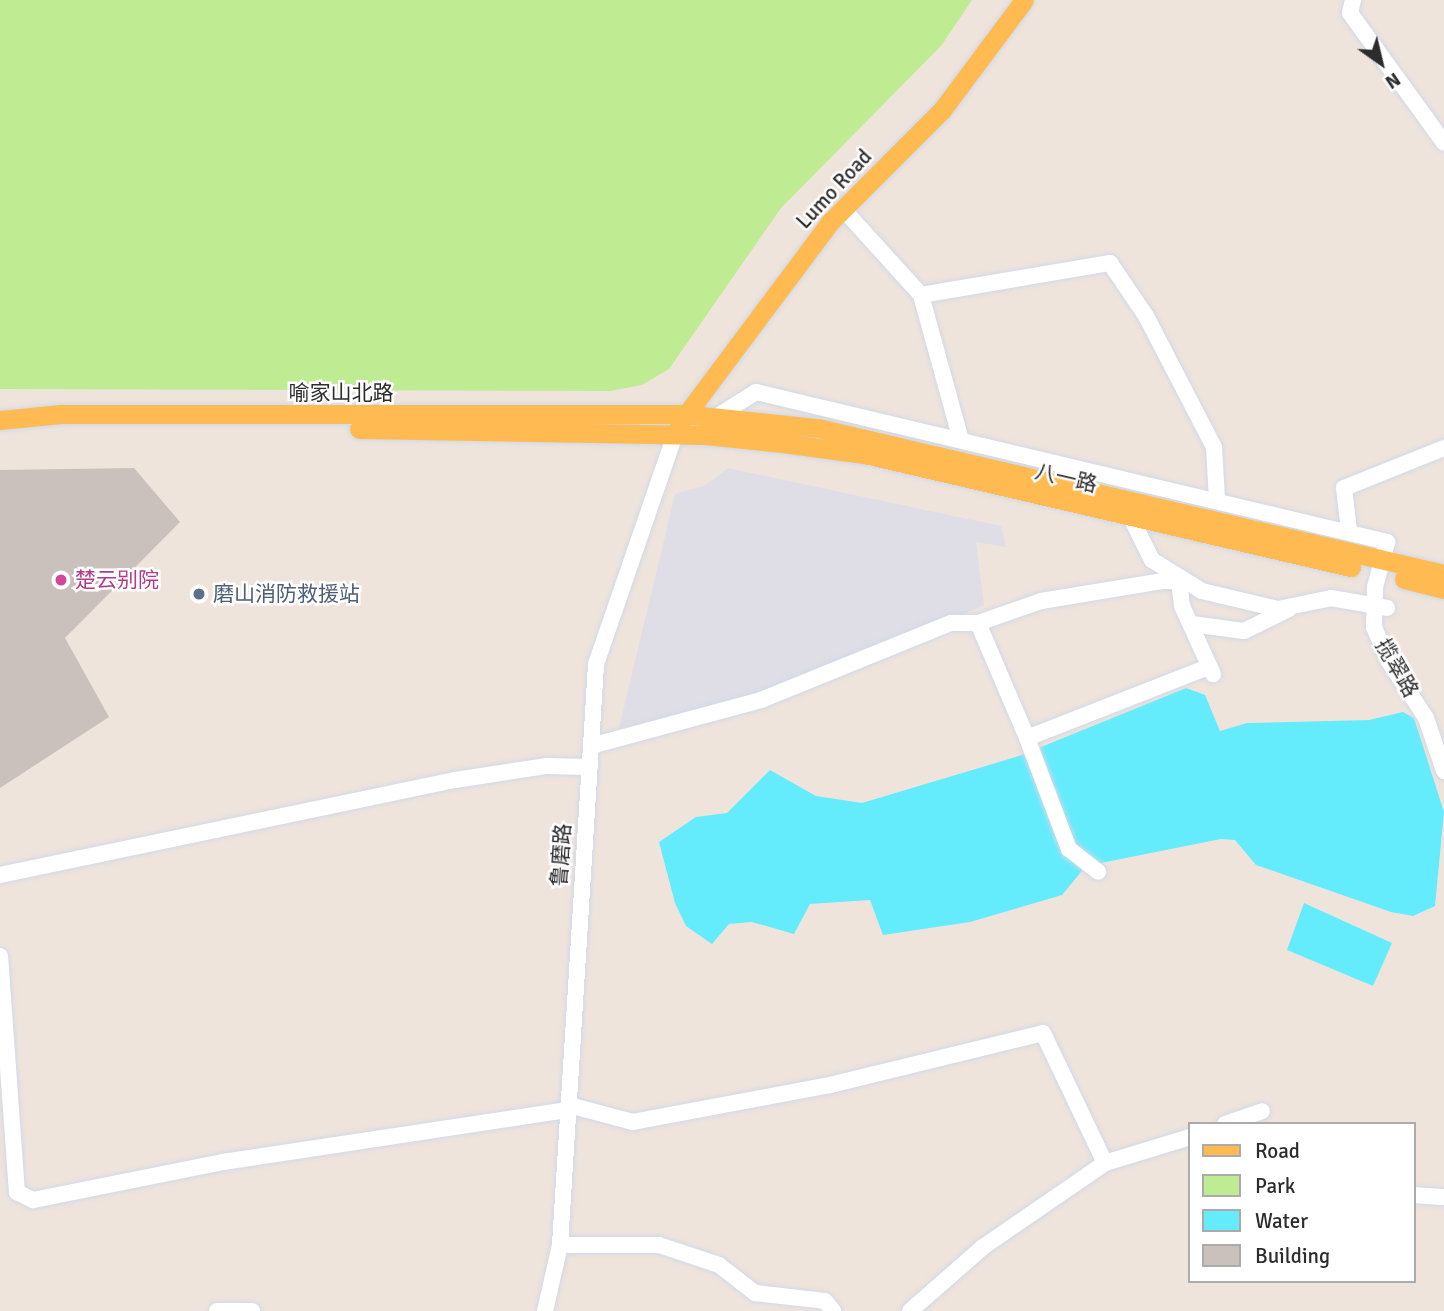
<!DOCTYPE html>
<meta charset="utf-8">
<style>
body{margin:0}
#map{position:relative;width:1444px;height:1311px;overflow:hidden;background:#efe4dc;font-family:Signika,"Noto Sans SC",sans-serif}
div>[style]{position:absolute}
.industrial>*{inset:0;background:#dfdee7}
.green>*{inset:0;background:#bfeb93}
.water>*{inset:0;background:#65ecfc}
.building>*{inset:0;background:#cac1bc}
.roads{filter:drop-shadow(0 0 2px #d1d9e6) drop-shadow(0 0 2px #d1d9e6)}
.minor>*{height:16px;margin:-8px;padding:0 8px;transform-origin:8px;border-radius:8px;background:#fff}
.major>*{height:19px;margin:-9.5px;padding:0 9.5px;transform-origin:9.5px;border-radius:9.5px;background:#ffbb51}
.dots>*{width:19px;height:19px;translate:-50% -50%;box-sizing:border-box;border:4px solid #fff;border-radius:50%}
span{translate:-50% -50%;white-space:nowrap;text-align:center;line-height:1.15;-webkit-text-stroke:5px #fff;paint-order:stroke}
.street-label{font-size:21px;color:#2c2c2c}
.hotel-label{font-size:21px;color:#b23c85}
.left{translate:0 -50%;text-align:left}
.service-label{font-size:21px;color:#4e5e75}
.legend{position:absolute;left:1188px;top:1122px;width:228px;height:161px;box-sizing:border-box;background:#fff;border:2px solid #ababab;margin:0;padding:9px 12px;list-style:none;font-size:21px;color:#2c2c2c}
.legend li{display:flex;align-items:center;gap:14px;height:35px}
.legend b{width:35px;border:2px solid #ababab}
.north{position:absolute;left:1346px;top:28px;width:70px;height:70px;-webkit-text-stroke:5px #fff;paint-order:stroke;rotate:146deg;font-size:19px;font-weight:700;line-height:28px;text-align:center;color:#2c2c2c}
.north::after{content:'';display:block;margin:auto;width:24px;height:32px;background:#2c2c2c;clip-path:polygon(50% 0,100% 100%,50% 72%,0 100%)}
</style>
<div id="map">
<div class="industrial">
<i style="clip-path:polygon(728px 468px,1001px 526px,1006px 547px,976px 542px,984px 605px,794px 687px,619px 728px,675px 494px,706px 485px)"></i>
</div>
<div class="green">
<i style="clip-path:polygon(0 0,972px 0,941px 46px,781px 208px,669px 369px,642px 385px,610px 391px,0 389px)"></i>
</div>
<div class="water">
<i style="clip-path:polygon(1186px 688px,1205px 695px,1220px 731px,1247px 723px,1369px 720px,1403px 712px,1414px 718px,1444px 812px,1435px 906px,1413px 916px,1391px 912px,1256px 865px,1235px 840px,1221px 839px,1086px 866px,1062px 895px,970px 922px,883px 935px,870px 900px,810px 904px,794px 934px,752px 922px,729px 924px,712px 944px,686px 926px,675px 903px,659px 842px,696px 817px,727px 813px,770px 770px,816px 796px,862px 803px,1019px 756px)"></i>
<i style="clip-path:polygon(1304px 903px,1392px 943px,1373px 986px,1287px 950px)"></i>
</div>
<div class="building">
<i style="clip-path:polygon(134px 468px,180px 522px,65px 638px,109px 717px,0 788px,0 470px)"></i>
</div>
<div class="roads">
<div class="minor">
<i style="left:1353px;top:0;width:13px;rotate:103deg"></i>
<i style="left:1350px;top:13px;width:160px;rotate:54.1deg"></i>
<i style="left:843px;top:209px;width:116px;rotate:47.8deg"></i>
<i style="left:921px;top:295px;width:192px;rotate:-9.6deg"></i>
<i style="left:1110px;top:263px;width:64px;rotate:55.8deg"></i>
<i style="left:1146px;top:316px;width:148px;rotate:62.6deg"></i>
<i style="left:1214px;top:447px;width:52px;rotate:86.7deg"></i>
<i style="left:921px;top:295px;width:147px;rotate:74.6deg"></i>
<i style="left:713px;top:419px;width:51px;rotate:-32.1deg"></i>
<i style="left:756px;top:392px;width:649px;rotate:13.37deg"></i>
<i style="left:1387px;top:542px;width:47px;rotate:104.9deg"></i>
<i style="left:1375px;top:587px;width:40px;rotate:91.4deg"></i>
<i style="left:1374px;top:627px;width:36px;rotate:67deg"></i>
<i style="left:1388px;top:660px;width:69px;rotate:56.8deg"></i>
<i style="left:1426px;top:718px;width:56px;rotate:71.2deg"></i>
<i style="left:1130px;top:516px;width:49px;rotate:63.4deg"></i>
<i style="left:1152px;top:560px;width:59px;rotate:31.8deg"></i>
<i style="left:1202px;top:591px;width:78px;rotate:13.3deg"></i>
<i style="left:1278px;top:609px;width:54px;rotate:-11.7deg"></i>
<i style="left:1331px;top:598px;width:57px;rotate:10.1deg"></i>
<i style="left:1349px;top:531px;width:43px;rotate:-96.6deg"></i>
<i style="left:1344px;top:488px;width:108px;rotate:-21.8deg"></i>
<i style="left:978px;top:623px;width:125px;rotate:66.9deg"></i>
<i style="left:1027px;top:738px;width:194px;rotate:-21.4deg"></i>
<i style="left:1192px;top:624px;width:52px;rotate:7.7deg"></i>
<i style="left:1244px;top:631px;width:50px;rotate:-26.1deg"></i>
<i style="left:1027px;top:738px;width:119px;rotate:69.3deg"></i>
<i style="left:1069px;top:849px;width:37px;rotate:38deg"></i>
<i style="left:591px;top:746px;width:176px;rotate:-15.1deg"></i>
<i style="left:761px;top:700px;width:205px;rotate:-22.1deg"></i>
<i style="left:951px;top:623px;width:27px"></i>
<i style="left:978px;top:623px;width:67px;rotate:-19.2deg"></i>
<i style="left:1041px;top:601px;width:124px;rotate:-9.3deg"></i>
<i style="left:1163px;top:581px;width:16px"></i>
<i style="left:1179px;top:581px;width:25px;rotate:83deg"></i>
<i style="left:1182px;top:606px;width:75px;rotate:65.5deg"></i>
<i style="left:0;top:875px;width:465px;rotate:-11.8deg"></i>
<i style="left:455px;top:780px;width:93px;rotate:-8.7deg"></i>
<i style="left:547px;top:766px;width:42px;rotate:1.4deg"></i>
<i style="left:0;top:956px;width:237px;rotate:85.9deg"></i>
<i style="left:17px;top:1192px;width:18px;rotate:27deg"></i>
<i style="left:33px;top:1200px;width:194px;rotate:-11.3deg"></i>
<i style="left:223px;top:1162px;width:349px;rotate:-8.6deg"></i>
<i style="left:569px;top:1105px;width:66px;rotate:14.9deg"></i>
<i style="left:633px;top:1122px;width:200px;rotate:-10.6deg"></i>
<i style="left:830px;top:1085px;width:219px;rotate:-13.7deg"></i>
<i style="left:1043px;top:1033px;width:144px;rotate:64.5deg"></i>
<i style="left:1105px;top:1163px;width:89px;rotate:-17deg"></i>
<i style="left:1225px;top:1124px;width:39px;rotate:-19deg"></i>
<i style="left:1414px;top:1195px;width:30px;rotate:4deg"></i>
<i style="left:560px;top:1245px;width:99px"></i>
<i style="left:659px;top:1245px;width:63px;rotate:18.4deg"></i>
<i style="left:719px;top:1265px;width:46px;rotate:37.9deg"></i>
<i style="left:755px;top:1293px;width:70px;rotate:6.5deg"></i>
<i style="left:825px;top:1301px;width:13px;rotate:51deg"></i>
<i style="left:217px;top:1311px;width:35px"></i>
<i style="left:545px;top:1311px;width:68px;rotate:-77.2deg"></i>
<i style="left:560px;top:1245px;width:582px;rotate:-86.45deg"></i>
<i style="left:596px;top:664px;width:242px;rotate:-71deg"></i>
<i style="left:910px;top:1311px;width:97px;rotate:-41.2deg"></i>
<i style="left:983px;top:1247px;width:148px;rotate:-34.5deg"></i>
</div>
<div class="major">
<i style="left:0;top:420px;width:61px;rotate:-5.6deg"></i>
<i style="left:61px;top:414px;width:621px"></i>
<i style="left:682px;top:414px;width:137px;rotate:5.9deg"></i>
<i style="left:818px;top:428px;width:643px;rotate:13.13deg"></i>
<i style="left:679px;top:424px;width:252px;rotate:-53.2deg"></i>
<i style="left:830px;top:222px;width:158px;rotate:-45deg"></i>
<i style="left:942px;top:110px;width:137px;rotate:-53.3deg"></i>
<i style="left:359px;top:429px;width:346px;rotate:1deg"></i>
<i style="left:705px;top:435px;width:85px;rotate:6deg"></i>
<i style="left:790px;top:444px;width:80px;rotate:7.9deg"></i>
<i style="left:869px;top:455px;width:495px;rotate:13.1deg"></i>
<i style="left:1404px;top:579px;width:41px;rotate:14deg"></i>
</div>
</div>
<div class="dots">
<i style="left:61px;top:580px;background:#d1479c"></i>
<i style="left:199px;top:594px;background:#5c6f8a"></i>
</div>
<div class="street-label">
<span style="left:834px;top:189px;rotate:-47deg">Lumo Road</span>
<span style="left:341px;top:393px">喻家山北路</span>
<span style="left:1066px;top:478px;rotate:13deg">八一路</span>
<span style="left:1397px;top:668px;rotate:60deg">揽翠路</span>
<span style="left:561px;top:855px;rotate:-86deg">鲁磨路</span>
</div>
<div class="hotel-label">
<span class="left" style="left:75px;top:580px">楚云别院</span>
</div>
<div class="service-label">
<span class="left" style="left:213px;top:594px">磨山消防救援站</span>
</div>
<ul class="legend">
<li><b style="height:9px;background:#ffbb51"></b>Road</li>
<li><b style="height:19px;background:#bfeb93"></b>Park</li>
<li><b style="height:19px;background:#65ecfc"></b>Water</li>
<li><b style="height:19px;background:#cac1bc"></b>Building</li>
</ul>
<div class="north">N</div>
</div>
